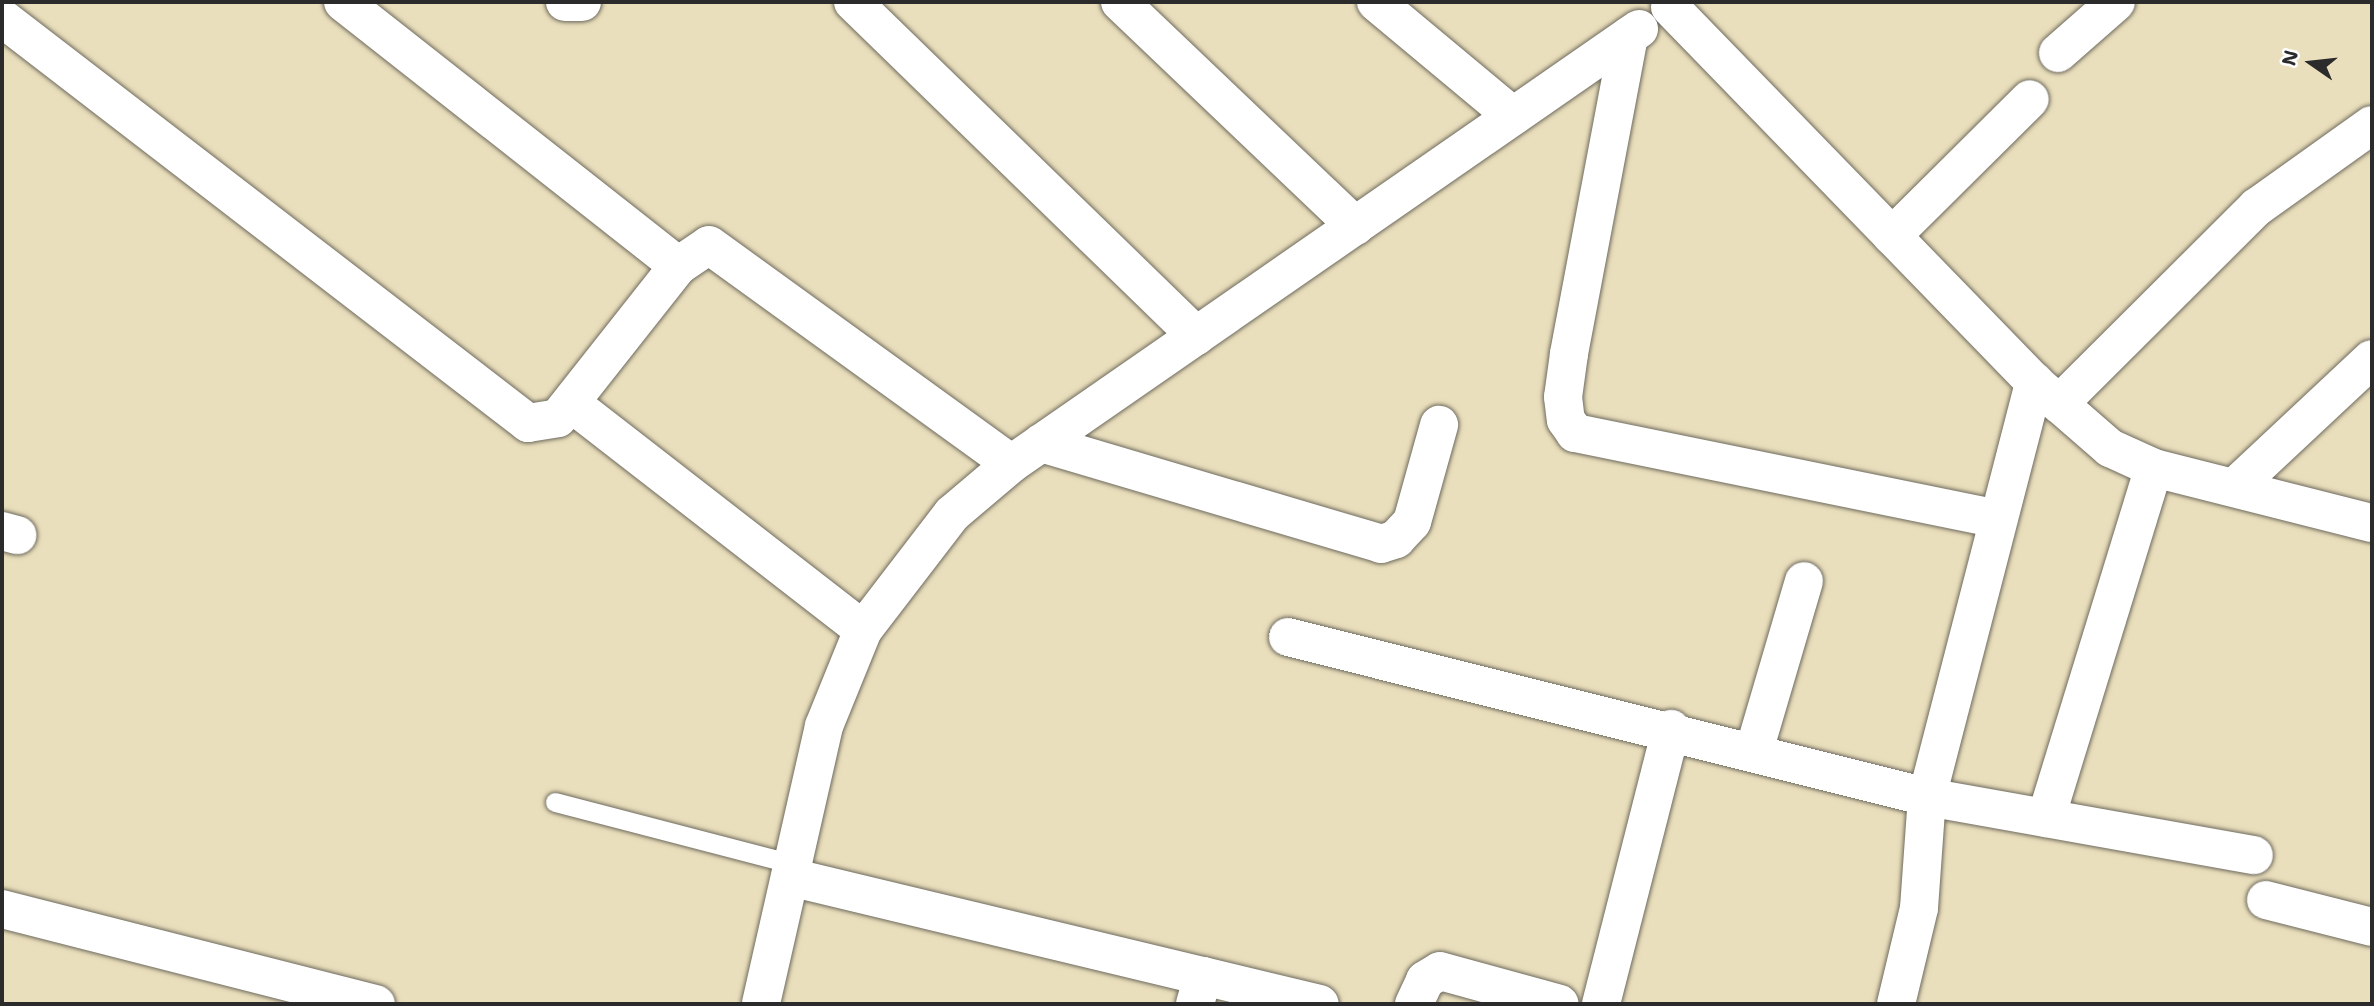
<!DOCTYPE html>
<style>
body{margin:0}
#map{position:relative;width:2374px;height:1006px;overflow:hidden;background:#eadfbc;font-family:"Shantell Sans",sans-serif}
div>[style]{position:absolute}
.roads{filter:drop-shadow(0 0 2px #6e6a5e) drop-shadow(0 0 2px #6e6a5e)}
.service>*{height:19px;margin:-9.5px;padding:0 9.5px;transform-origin:9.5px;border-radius:9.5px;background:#fff}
.minor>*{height:38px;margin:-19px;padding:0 19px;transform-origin:19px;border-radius:19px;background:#fff}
span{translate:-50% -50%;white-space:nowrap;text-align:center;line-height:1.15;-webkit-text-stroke:5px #fff;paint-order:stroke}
.frame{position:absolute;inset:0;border:4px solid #2b2b2b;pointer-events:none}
.north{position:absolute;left:2276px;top:28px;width:70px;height:70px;-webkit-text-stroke:5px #fff;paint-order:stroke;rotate:284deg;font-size:19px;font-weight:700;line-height:28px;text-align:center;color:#2b2b2b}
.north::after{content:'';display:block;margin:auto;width:24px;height:32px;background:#2b2b2b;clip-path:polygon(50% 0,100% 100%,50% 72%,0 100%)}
</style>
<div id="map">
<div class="roads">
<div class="service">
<i style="left:555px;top:802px;width:246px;rotate:14.6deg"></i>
</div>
<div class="minor">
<i style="left:343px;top:2px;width:427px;rotate:38.2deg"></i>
<i style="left:565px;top:2px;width:17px"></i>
<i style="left:853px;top:2px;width:479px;rotate:44.2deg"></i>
<i style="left:1120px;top:2px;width:325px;rotate:43.6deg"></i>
<i style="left:1376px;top:2px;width:178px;rotate:39.8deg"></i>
<i style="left:1670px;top:7px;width:523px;rotate:45.85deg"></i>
<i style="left:2034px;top:382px;width:101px;rotate:41deg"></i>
<i style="left:2110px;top:448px;width:48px;rotate:24.4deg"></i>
<i style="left:2154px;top:468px;width:225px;rotate:14.2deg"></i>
<i style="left:2px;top:18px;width:664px;rotate:37.59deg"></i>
<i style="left:528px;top:423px;width:30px;rotate:-9deg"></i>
<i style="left:558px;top:418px;width:194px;rotate:-51.7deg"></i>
<i style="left:678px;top:266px;width:37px;rotate:-34deg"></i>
<i style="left:709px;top:245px;width:373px;rotate:35.9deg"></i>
<i style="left:1011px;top:464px;width:77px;rotate:139.7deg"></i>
<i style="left:952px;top:514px;width:146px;rotate:127.5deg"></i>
<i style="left:863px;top:630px;width:104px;rotate:112.1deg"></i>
<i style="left:824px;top:726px;width:285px;rotate:102.8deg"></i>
<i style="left:1629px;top:36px;width:324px;rotate:100.7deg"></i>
<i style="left:1569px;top:354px;width:43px;rotate:97.9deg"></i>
<i style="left:1563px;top:397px;width:23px;rotate:83deg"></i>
<i style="left:1566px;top:420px;width:16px;rotate:55deg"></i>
<i style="left:1575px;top:433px;width:431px;rotate:11.5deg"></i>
<i style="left:2058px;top:53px;width:77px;rotate:-41.3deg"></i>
<i style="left:1892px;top:236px;width:194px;rotate:-44.8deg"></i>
<i style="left:572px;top:404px;width:368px;rotate:37.8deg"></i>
<i style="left:2059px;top:404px;width:279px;rotate:-44.9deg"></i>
<i style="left:2257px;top:207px;width:141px;rotate:-35.5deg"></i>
<i style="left:1041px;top:443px;width:355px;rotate:16.5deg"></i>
<i style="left:1381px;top:544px;width:16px;rotate:-18deg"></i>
<i style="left:1396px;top:539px;width:23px;rotate:-47deg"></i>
<i style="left:1412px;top:522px;width:101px;rotate:-74.4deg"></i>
<i style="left:1011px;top:464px;width:764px;rotate:-34.71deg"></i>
<i style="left:2235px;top:487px;width:187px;rotate:-43.1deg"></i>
<i style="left:2px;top:531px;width:16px;rotate:15deg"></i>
<i style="left:1288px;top:637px;width:659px;rotate:14.06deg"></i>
<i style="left:1927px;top:797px;width:332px;rotate:10.1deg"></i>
<i style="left:1754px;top:751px;width:177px;rotate:-73.6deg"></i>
<i style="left:2046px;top:818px;width:366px;rotate:-72.9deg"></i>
<i style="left:790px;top:877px;width:425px;rotate:13.5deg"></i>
<i style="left:2266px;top:900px;width:109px;rotate:14.3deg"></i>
<i style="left:2px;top:909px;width:386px;rotate:14.3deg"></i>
<i style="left:1195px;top:1004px;width:29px;rotate:-74deg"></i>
<i style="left:1203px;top:976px;width:120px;rotate:13.5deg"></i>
<i style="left:1414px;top:1004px;width:26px;rotate:-65deg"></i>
<i style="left:1425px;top:980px;width:17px;rotate:-31deg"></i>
<i style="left:1440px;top:971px;width:124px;rotate:15.4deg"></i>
<i style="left:1601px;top:1004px;width:284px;rotate:-75.7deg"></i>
<i style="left:1896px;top:1004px;width:99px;rotate:-76.5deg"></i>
<i style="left:1919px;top:908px;width:111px;rotate:-85.9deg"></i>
<i style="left:1927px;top:797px;width:429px;rotate:-75.5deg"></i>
</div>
</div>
<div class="frame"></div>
<div class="north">N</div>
</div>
